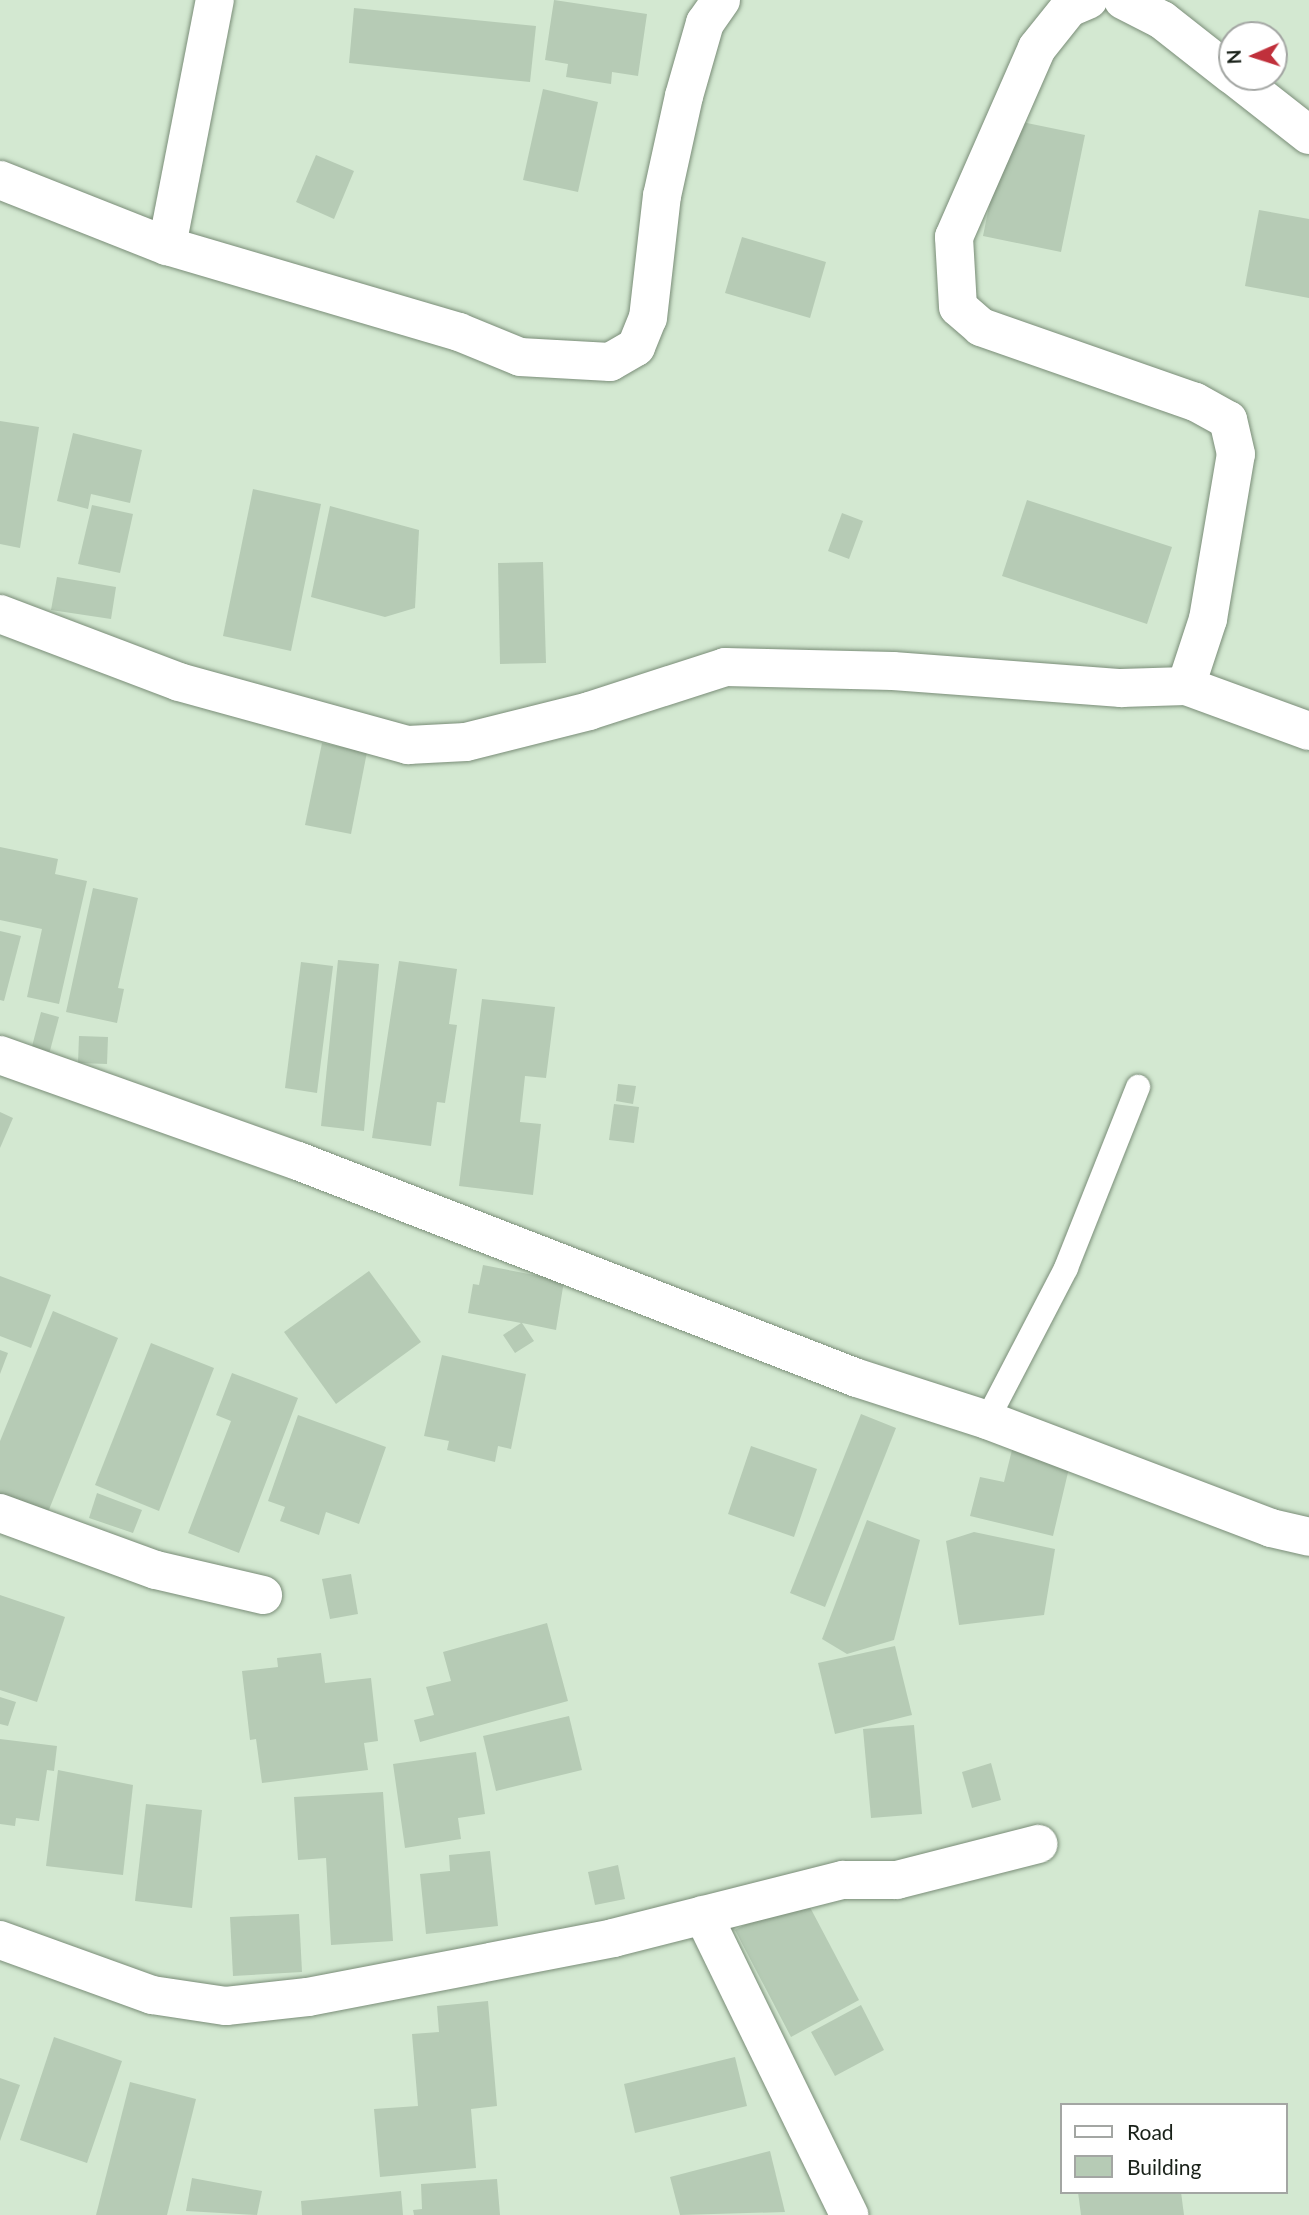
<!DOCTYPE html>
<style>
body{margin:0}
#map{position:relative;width:1309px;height:2215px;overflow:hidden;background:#d3e8d1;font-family:Lato,sans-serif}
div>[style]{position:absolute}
.building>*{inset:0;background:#b6cbb5}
.roads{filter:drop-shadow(0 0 2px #7a8d78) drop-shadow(0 0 2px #7a8d78)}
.service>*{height:24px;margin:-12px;padding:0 12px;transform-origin:12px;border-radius:12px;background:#fff}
.minor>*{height:38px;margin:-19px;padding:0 19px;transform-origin:19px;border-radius:19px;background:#fff}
span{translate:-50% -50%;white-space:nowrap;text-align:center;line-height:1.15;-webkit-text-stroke:6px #fff;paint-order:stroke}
.legend{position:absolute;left:1060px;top:2103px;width:228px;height:91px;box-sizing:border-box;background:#fff;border:2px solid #a3a6a3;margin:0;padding:9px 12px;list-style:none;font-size:21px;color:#192119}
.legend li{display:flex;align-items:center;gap:14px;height:35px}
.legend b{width:35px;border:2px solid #a3a6a3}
.north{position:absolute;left:1218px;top:21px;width:70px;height:70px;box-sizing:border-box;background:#fff;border:2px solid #a3a6a3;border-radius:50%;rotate:267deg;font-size:19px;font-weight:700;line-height:28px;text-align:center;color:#192119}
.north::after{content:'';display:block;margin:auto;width:24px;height:32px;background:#c0303b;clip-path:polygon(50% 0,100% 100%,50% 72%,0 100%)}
</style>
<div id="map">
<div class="building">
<i style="clip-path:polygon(554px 0,647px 14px,638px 76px,612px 72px,611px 84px,566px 77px,568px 64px,545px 60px)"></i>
<i style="clip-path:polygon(354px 8px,536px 26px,530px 82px,349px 63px)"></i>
<i style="clip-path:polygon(543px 89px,598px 102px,578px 192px,523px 180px)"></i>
<i style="clip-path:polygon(1013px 120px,1085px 135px,1061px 252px,983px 236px,1001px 147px)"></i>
<i style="clip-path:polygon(316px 155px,354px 171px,334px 219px,296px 202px)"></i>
<i style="clip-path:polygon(1259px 210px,1309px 219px,1309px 298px,1245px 286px)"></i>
<i style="clip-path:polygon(742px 237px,826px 262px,810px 318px,725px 293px)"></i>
<i style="clip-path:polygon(0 421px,39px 427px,20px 548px,0 544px)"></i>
<i style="clip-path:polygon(73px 433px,142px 450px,130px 503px,91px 494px,88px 509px,57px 501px)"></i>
<i style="clip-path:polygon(253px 489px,321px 504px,291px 651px,223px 636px)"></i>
<i style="clip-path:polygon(1027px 500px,1172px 547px,1147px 624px,1002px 576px)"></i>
<i style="clip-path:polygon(92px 505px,133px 514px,120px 573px,78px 564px)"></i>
<i style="clip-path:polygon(330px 506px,419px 530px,415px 608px,385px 617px,311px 597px)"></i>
<i style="clip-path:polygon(842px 513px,863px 521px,849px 559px,828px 551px)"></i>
<i style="clip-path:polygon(543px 562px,546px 663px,500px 664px,498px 563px)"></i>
<i style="clip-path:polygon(57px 577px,116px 587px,111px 619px,51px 610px)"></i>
<i style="clip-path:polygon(322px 743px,367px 752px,351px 834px,305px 825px)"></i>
<i style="clip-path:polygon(0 847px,58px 859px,55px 874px,87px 881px,59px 1004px,27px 997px,42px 929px,0 920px)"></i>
<i style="clip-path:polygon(93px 888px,138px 898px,118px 988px,124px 989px,117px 1023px,66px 1012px)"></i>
<i style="clip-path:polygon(0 931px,21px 936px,4px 1001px,0 1000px)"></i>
<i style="clip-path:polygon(338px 960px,379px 964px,364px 1131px,321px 1126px)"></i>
<i style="clip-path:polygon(399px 961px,457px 969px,449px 1024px,457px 1025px,445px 1103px,437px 1102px,431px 1146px,372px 1138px)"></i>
<i style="clip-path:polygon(301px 962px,333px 966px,317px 1093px,285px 1088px)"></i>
<i style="clip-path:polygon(482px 999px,555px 1007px,546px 1078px,525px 1076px,520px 1122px,541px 1124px,533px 1195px,459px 1186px)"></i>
<i style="clip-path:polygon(41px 1012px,59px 1017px,48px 1058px,30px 1054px)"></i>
<i style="clip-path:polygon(79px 1036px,108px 1037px,107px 1064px,78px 1063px)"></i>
<i style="clip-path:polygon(618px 1084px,636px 1086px,633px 1104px,616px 1101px)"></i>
<i style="clip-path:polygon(614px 1104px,639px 1107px,634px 1143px,609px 1140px)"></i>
<i style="clip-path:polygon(0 1112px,13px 1118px,0 1148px)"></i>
<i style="clip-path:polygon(483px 1265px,564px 1281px,556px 1330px,522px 1323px,534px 1341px,515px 1353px,503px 1335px,521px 1323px,468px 1313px,473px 1284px,479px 1285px)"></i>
<i style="clip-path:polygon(369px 1271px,421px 1342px,336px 1404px,284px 1332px)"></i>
<i style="clip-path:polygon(0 1276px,51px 1295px,31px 1348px,0 1336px)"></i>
<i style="clip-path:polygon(53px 1311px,118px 1338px,46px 1517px,0 1498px,0 1441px)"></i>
<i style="clip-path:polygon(151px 1343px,214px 1368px,159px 1511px,95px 1485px)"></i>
<i style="clip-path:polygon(0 1350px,8px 1353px,0 1374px)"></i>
<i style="clip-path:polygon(442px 1355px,526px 1374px,511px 1449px,498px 1446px,495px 1462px,447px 1450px,449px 1441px,424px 1436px)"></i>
<i style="clip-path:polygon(232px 1373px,298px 1398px,239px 1553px,188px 1533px,231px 1421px,216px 1415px)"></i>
<i style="clip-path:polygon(861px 1414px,896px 1428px,825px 1607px,790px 1593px)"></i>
<i style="clip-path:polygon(298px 1415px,386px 1447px,359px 1524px,326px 1512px,319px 1535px,280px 1521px,285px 1507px,268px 1501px)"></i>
<i style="clip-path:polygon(751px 1446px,817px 1469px,794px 1537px,728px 1514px)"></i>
<i style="clip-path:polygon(1012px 1450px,1070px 1464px,1053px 1536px,970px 1516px,980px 1477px,1004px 1482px)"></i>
<i style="clip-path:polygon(97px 1493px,142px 1510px,133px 1533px,89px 1518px)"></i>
<i style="clip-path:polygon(867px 1520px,920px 1540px,894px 1640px,847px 1654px,822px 1639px)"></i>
<i style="clip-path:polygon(974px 1532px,1055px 1549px,1044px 1615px,959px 1625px,946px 1541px)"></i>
<i style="clip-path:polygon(351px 1574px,358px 1614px,330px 1619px,322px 1579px)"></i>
<i style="clip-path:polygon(0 1595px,65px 1617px,37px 1702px,0 1690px)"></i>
<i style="clip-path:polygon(547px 1623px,568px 1701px,420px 1742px,414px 1720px,434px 1715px,426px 1687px,451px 1681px,443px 1652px)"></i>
<i style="clip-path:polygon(895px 1646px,912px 1715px,835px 1734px,818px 1663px)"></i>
<i style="clip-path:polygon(321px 1653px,325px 1683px,371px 1678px,378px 1741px,364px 1743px,368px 1770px,262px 1783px,256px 1739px,250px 1740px,242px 1671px,278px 1667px,277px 1658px)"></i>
<i style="clip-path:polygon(0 1697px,16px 1702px,8px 1726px,0 1724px)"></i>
<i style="clip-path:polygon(569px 1716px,582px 1770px,496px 1791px,483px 1736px)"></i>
<i style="clip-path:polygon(914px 1725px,922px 1814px,871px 1818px,863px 1729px)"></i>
<i style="clip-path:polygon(0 1739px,57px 1746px,54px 1771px,47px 1770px,39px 1821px,16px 1818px,15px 1826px,0 1824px)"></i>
<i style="clip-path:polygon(476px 1752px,485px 1814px,458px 1818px,461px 1839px,405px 1848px,393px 1764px)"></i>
<i style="clip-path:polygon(991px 1763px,1001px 1800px,972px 1808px,962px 1772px)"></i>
<i style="clip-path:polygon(58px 1770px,133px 1785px,123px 1875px,46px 1866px)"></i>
<i style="clip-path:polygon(383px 1792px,393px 1941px,331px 1945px,326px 1858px,298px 1860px,294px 1797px)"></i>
<i style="clip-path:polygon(146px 1804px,202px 1810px,192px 1908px,135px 1901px)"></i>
<i style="clip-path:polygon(490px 1851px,498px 1926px,426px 1934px,420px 1874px,450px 1871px,449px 1855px)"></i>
<i style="clip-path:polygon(618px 1865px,625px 1899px,595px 1905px,588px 1872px)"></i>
<i style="clip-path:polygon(803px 1894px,859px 2000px,791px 2037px,735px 1930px)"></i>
<i style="clip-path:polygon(299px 1914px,302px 1972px,233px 1976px,230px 1917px)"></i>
<i style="clip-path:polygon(488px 2001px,497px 2106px,471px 2109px,476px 2168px,380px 2177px,374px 2109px,418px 2106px,412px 2034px,439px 2032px,437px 2006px)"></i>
<i style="clip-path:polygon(861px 2005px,884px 2050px,835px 2076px,811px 2032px)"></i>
<i style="clip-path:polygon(54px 2037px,122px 2061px,87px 2163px,20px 2140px)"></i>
<i style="clip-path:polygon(735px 2057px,747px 2106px,635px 2133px,624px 2084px)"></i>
<i style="clip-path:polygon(0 2078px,20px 2085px,0 2141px)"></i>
<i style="clip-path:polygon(130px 2082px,196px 2099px,167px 2215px,96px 2215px)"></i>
<i style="clip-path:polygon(770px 2151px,785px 2212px,680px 2215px,670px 2177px)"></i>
<i style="clip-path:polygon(192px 2178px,262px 2191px,257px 2215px,186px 2211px)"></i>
<i style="clip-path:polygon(497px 2179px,500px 2215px,414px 2215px,413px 2210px,422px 2209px,421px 2184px)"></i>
<i style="clip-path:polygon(401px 2191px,403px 2215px,302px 2215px,301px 2201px)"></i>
<i style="clip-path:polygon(1078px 2192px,1181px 2192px,1184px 2215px,1081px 2215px)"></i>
</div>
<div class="roads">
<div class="service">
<i style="left:987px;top:1420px;width:171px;rotate:-62.5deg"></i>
<i style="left:1066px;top:1268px;width:195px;rotate:-68.3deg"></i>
</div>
<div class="minor">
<i style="left:1123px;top:0;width:44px;rotate:27.1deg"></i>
<i style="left:1162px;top:20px;width:89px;rotate:38.2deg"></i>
<i style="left:1235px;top:77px;width:94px;rotate:38.1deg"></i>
<i style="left:0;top:180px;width:180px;rotate:21.6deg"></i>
<i style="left:167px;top:246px;width:304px;rotate:16.4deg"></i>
<i style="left:459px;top:332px;width:66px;rotate:22.3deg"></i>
<i style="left:520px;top:357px;width:90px;rotate:3.2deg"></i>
<i style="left:610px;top:362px;width:30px;rotate:-30deg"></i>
<i style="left:636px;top:347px;width:31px;rotate:-68deg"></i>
<i style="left:648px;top:318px;width:123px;rotate:-83.5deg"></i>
<i style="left:662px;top:196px;width:102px;rotate:-77.6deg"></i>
<i style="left:684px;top:96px;width:76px;rotate:-74deg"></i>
<i style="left:705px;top:23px;width:28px;rotate:-55deg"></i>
<i style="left:167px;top:246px;width:251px;rotate:-79deg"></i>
<i style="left:0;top:614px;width:191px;rotate:20.8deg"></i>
<i style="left:179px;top:682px;width:238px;rotate:15.4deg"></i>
<i style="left:408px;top:745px;width:58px;rotate:-3deg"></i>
<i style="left:466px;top:742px;width:127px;rotate:-14.1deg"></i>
<i style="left:589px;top:711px;width:143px;rotate:-17.9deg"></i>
<i style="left:725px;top:667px;width:168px;rotate:1.4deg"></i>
<i style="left:893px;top:671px;width:229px;rotate:4.3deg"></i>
<i style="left:1121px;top:688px;width:65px;rotate:-1.8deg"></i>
<i style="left:1186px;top:686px;width:71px;rotate:-71.8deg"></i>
<i style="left:1208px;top:619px;width:167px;rotate:-80.4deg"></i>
<i style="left:1236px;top:454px;width:35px;rotate:-103deg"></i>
<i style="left:1228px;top:420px;width:38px;rotate:-151deg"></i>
<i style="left:1195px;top:402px;width:227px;rotate:-160.7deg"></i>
<i style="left:981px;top:327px;width:30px;rotate:-139deg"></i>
<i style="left:958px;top:307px;width:70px;rotate:-93.3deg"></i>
<i style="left:954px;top:237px;width:206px;rotate:-66.3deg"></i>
<i style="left:1037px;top:48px;width:51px;rotate:-51.3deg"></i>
<i style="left:1069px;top:8px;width:21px;rotate:-23deg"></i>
<i style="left:1186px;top:686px;width:131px;rotate:20.1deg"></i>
<i style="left:0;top:1055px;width:316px;rotate:19.6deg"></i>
<i style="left:298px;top:1161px;width:600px;rotate:21.22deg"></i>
<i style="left:857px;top:1378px;width:137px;rotate:17.9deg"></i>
<i style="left:987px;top:1420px;width:304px;rotate:20.8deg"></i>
<i style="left:1271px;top:1528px;width:39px;rotate:13deg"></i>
<i style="left:0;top:1513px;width:166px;rotate:20.1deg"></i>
<i style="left:156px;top:1570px;width:110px;rotate:13.2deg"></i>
<i style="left:703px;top:1915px;width:334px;rotate:64deg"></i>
<i style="left:0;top:1940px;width:162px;rotate:19.9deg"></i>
<i style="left:152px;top:1995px;width:75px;rotate:8.5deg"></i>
<i style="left:226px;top:2006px;width:82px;rotate:-6.3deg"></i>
<i style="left:308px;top:1997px;width:311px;rotate:-10.9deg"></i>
<i style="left:613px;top:1938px;width:237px;rotate:-14.2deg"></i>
<i style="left:843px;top:1880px;width:54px"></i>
<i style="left:897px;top:1880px;width:146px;rotate:-14.3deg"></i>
</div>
</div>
<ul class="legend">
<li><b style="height:9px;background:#fff"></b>Road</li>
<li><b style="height:19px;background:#b6cbb5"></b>Building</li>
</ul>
<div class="north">N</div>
</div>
